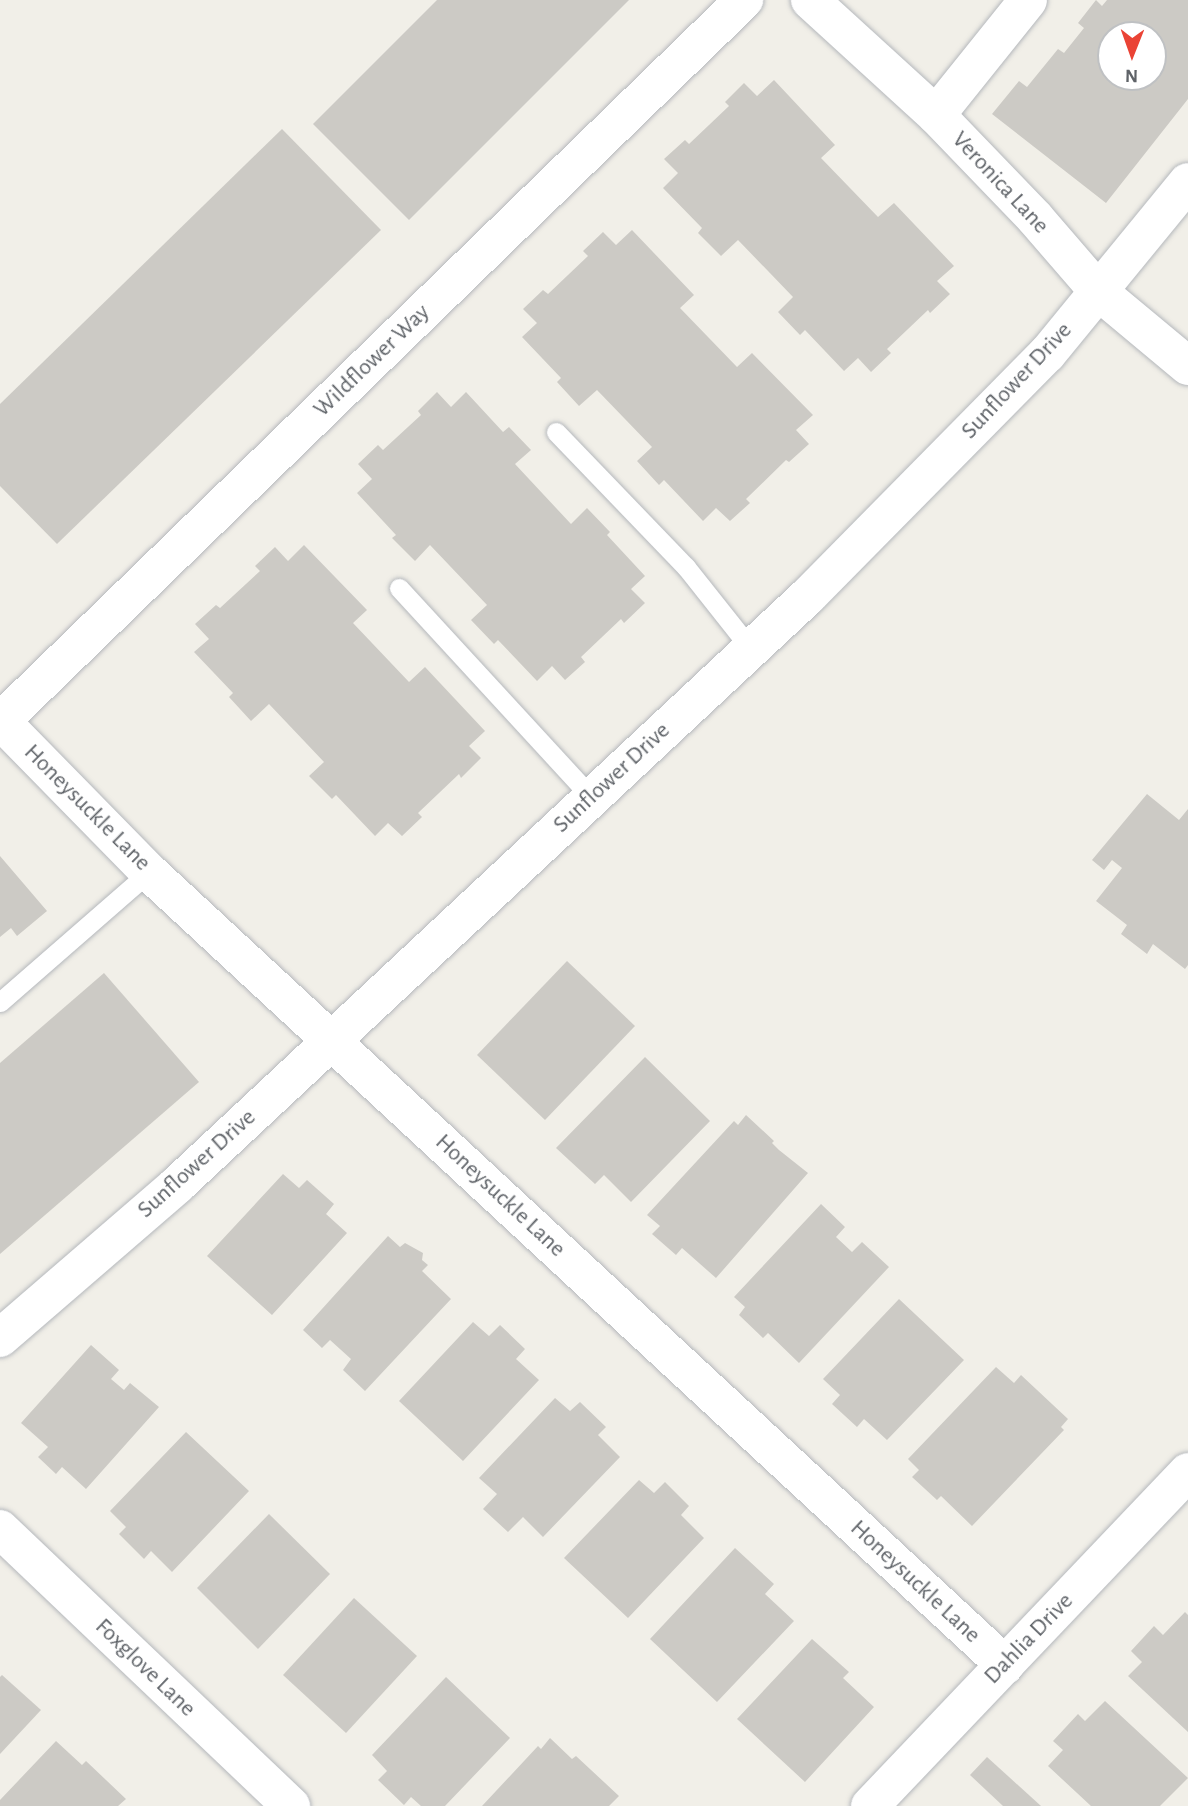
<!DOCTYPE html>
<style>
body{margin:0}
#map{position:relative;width:1188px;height:1806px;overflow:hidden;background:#f1efe8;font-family:"Alegreya Sans",sans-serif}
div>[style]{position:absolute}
.building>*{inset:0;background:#cccac5}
.roads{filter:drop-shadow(0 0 2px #b5b8bc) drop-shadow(0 0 2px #b5b8bc)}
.lane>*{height:19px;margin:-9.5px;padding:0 9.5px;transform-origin:9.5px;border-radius:9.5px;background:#fff}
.street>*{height:38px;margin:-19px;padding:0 19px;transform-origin:19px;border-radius:19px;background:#fff}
span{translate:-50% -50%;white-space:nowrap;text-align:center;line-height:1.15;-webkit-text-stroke:7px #fff;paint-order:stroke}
.street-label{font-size:24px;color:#5f6368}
.north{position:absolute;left:1097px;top:21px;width:70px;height:70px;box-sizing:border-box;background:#fff;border:2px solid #bfc1c3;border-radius:50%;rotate:181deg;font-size:19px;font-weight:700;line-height:28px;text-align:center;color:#5f6368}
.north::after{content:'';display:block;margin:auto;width:24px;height:32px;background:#ea4335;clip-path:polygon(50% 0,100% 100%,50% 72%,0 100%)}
</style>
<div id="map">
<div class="building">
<i style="clip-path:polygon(437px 0,629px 0,409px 220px,313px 124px)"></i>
<i style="clip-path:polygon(evenodd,1096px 0,1102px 6px,1107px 0,1188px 0,1188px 99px,1106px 203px,992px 114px,1019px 81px,1027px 87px,1058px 49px,1064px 53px,1084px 28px,1078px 23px,1096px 0,1111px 35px,1153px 35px,1153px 77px,1111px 77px,1111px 35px)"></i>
<i style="clip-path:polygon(774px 80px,835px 145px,821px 158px,878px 217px,894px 203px,954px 266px,937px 281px,950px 294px,930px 313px,928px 310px,887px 349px,891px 353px,871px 372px,858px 358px,844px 371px,805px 330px,800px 335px,778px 312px,793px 297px,738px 240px,721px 256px,698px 233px,702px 228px,663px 188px,678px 173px,664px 159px,685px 140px,689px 144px,729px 106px,725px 102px,744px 83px,757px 96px)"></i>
<i style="clip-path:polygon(282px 129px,381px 230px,57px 544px,0 486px,0 404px)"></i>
<i style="clip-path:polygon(632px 230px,694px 295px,680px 308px,737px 367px,752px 353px,813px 415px,796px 430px,809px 444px,789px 462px,786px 460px,746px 499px,750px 503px,730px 521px,716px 508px,703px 521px,664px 480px,659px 485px,637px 461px,652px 447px,597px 390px,579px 406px,557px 382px,561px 378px,522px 337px,537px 323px,523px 309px,543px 290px,548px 294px,588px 256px,583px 251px,603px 232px,616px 245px)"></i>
<i style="clip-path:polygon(437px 392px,451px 407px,466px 392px,503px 432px,509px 427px,531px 450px,515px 464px,571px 524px,587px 508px,610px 532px,607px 535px,645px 576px,631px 589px,645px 603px,624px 623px,621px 619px,581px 657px,585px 662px,565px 680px,552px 666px,537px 681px,498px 640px,494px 644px,471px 620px,487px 605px,430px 545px,415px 561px,392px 538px,396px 535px,357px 493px,372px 479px,358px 464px,378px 445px,383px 450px,421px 415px,418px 411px)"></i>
<i style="clip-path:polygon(304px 545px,367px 610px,353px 623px,409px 682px,425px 667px,485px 731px,469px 746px,481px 758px,461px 778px,459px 774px,418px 813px,422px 817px,402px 836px,388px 823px,375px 836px,336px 795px,332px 799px,309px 776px,324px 762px,269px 704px,251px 721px,229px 697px,233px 693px,194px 652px,209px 639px,195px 624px,216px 605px,220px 608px,260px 571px,255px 566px,275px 547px,288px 561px)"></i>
<i style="clip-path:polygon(1147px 794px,1179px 820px,1188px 809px,1188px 965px,1185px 969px,1153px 944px,1147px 954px,1121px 934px,1127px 925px,1096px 901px,1122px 868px,1112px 860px,1104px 870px,1092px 860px)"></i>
<i style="clip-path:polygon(0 856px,47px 911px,17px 936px,11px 928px,0 937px)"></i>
<i style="clip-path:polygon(567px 961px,635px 1026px,545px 1120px,477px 1055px)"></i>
<i style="clip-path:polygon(104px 973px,199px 1082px,0 1254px,0 1063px)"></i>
<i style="clip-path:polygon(645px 1057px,710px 1121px,631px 1202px,604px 1175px,595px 1184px,556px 1148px)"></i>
<i style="clip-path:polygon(746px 1115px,774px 1141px,772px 1143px,779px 1150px,808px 1173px,716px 1278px,682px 1248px,676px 1255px,652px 1234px,660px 1226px,647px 1215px,734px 1121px,738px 1125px)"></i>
<i style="clip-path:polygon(283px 1174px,299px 1188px,307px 1180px,334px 1204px,326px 1214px,347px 1233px,272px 1315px,207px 1256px)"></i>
<i style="clip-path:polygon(821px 1204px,845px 1227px,836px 1237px,852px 1252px,862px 1242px,889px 1267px,799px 1363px,768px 1333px,763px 1338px,739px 1315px,745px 1307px,734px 1297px)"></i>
<i style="clip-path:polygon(388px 1236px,400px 1247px,405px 1243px,423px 1253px,422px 1260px,428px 1265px,422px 1271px,451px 1299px,365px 1391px,343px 1370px,351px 1359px,330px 1340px,322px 1348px,303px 1330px)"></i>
<i style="clip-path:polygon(899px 1299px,964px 1360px,887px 1440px,864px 1419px,857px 1427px,832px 1404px,840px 1395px,823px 1379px)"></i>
<i style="clip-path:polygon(473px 1322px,489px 1336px,500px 1325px,525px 1349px,516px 1359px,539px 1380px,463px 1461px,399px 1401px)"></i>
<i style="clip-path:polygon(91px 1345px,119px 1370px,111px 1379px,124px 1390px,130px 1383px,159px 1407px,86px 1489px,62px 1467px,56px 1474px,38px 1457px,48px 1447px,21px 1423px)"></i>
<i style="clip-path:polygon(996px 1367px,1014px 1383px,1021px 1375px,1068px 1419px,1061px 1427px,1064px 1430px,972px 1526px,941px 1496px,937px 1500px,912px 1477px,919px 1470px,908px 1459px)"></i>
<i style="clip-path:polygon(555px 1398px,570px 1411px,580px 1402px,606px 1427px,598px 1435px,620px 1457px,543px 1537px,523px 1517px,508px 1532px,483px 1509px,497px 1494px,479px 1478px)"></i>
<i style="clip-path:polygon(186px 1432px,249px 1491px,172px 1572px,151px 1551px,144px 1559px,119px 1534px,126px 1527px,110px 1511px)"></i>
<i style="clip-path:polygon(639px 1480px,654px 1493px,665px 1482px,689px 1506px,681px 1515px,704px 1538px,628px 1618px,564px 1558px)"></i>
<i style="clip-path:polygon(269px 1514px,330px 1574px,258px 1649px,197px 1588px)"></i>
<i style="clip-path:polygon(735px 1548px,774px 1584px,765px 1594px,794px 1621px,717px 1702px,650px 1639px)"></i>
<i style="clip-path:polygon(354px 1598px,417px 1656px,346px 1733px,283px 1675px)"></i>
<i style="clip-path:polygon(1185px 1612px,1188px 1615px,1188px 1732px,1128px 1676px,1142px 1662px,1131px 1651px,1154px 1626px,1163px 1635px)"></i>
<i style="clip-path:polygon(812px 1639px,849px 1672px,843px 1678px,874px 1707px,805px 1782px,737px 1719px)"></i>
<i style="clip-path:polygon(2px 1675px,41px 1710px,0 1754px,0 1677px)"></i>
<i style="clip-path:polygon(446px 1677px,510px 1738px,445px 1806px,421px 1806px,411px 1797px,404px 1805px,378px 1780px,387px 1771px,372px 1755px)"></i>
<i style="clip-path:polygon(1105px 1701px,1188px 1778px,1160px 1806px,1091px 1806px,1048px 1766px,1063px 1750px,1053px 1741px,1078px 1714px,1085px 1721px)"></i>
<i style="clip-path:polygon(550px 1738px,572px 1759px,576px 1756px,619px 1796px,609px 1806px,482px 1806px,538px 1746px,541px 1749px)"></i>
<i style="clip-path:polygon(56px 1741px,82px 1765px,86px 1761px,126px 1799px,118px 1806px,0 1806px,0 1800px)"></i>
<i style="clip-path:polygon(987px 1757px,1041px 1806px,1003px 1806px,970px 1775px)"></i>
</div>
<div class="roads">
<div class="lane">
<i style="left:556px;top:432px;width:187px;rotate:46.1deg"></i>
<i style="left:686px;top:567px;width:105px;rotate:51.6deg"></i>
<i style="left:399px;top:588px;width:285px;rotate:47.4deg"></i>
<i style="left:0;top:1002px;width:198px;rotate:-41.1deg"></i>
</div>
<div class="street">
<i style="left:810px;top:0;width:171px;rotate:42.4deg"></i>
<i style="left:936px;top:115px;width:143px;rotate:46.1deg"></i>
<i style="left:1035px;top:218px;width:96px;rotate:49.2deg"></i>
<i style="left:1098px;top:291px;width:117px;rotate:39.8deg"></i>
<i style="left:936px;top:115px;width:147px;rotate:-51.3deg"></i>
<i style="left:1px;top:721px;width:211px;rotate:45.6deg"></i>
<i style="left:149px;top:872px;width:1167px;rotate:42.81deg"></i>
<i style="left:0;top:722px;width:1037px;rotate:-44.14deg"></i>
<i style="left:0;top:1338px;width:234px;rotate:-40.8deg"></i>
<i style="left:177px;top:1185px;width:863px;rotate:-43.03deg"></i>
<i style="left:808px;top:596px;width:340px;rotate:-45.4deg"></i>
<i style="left:1047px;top:354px;width:222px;rotate:-50.7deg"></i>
<i style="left:0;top:1529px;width:402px;rotate:43.6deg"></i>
<i style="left:870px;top:1806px;width:461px;rotate:-46.4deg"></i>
</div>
</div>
<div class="street-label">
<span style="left:1000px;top:183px;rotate:47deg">Veronica Lane</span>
<span style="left:372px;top:361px;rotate:-44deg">Wildflower Way</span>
<span style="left:1017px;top:381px;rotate:-47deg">Sunflower Drive</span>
<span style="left:612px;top:778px;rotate:-43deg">Sunflower Drive</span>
<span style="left:87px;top:808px;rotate:45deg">Honeysuckle Lane</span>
<span style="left:197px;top:1164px;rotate:-42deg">Sunflower Drive</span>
<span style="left:500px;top:1196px;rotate:43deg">Honeysuckle Lane</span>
<span style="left:915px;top:1582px;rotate:43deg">Honeysuckle Lane</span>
<span style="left:1029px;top:1639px;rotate:-46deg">Dahlia Drive</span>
<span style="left:145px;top:1668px;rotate:44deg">Foxglove Lane</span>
</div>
<div class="north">N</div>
</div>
